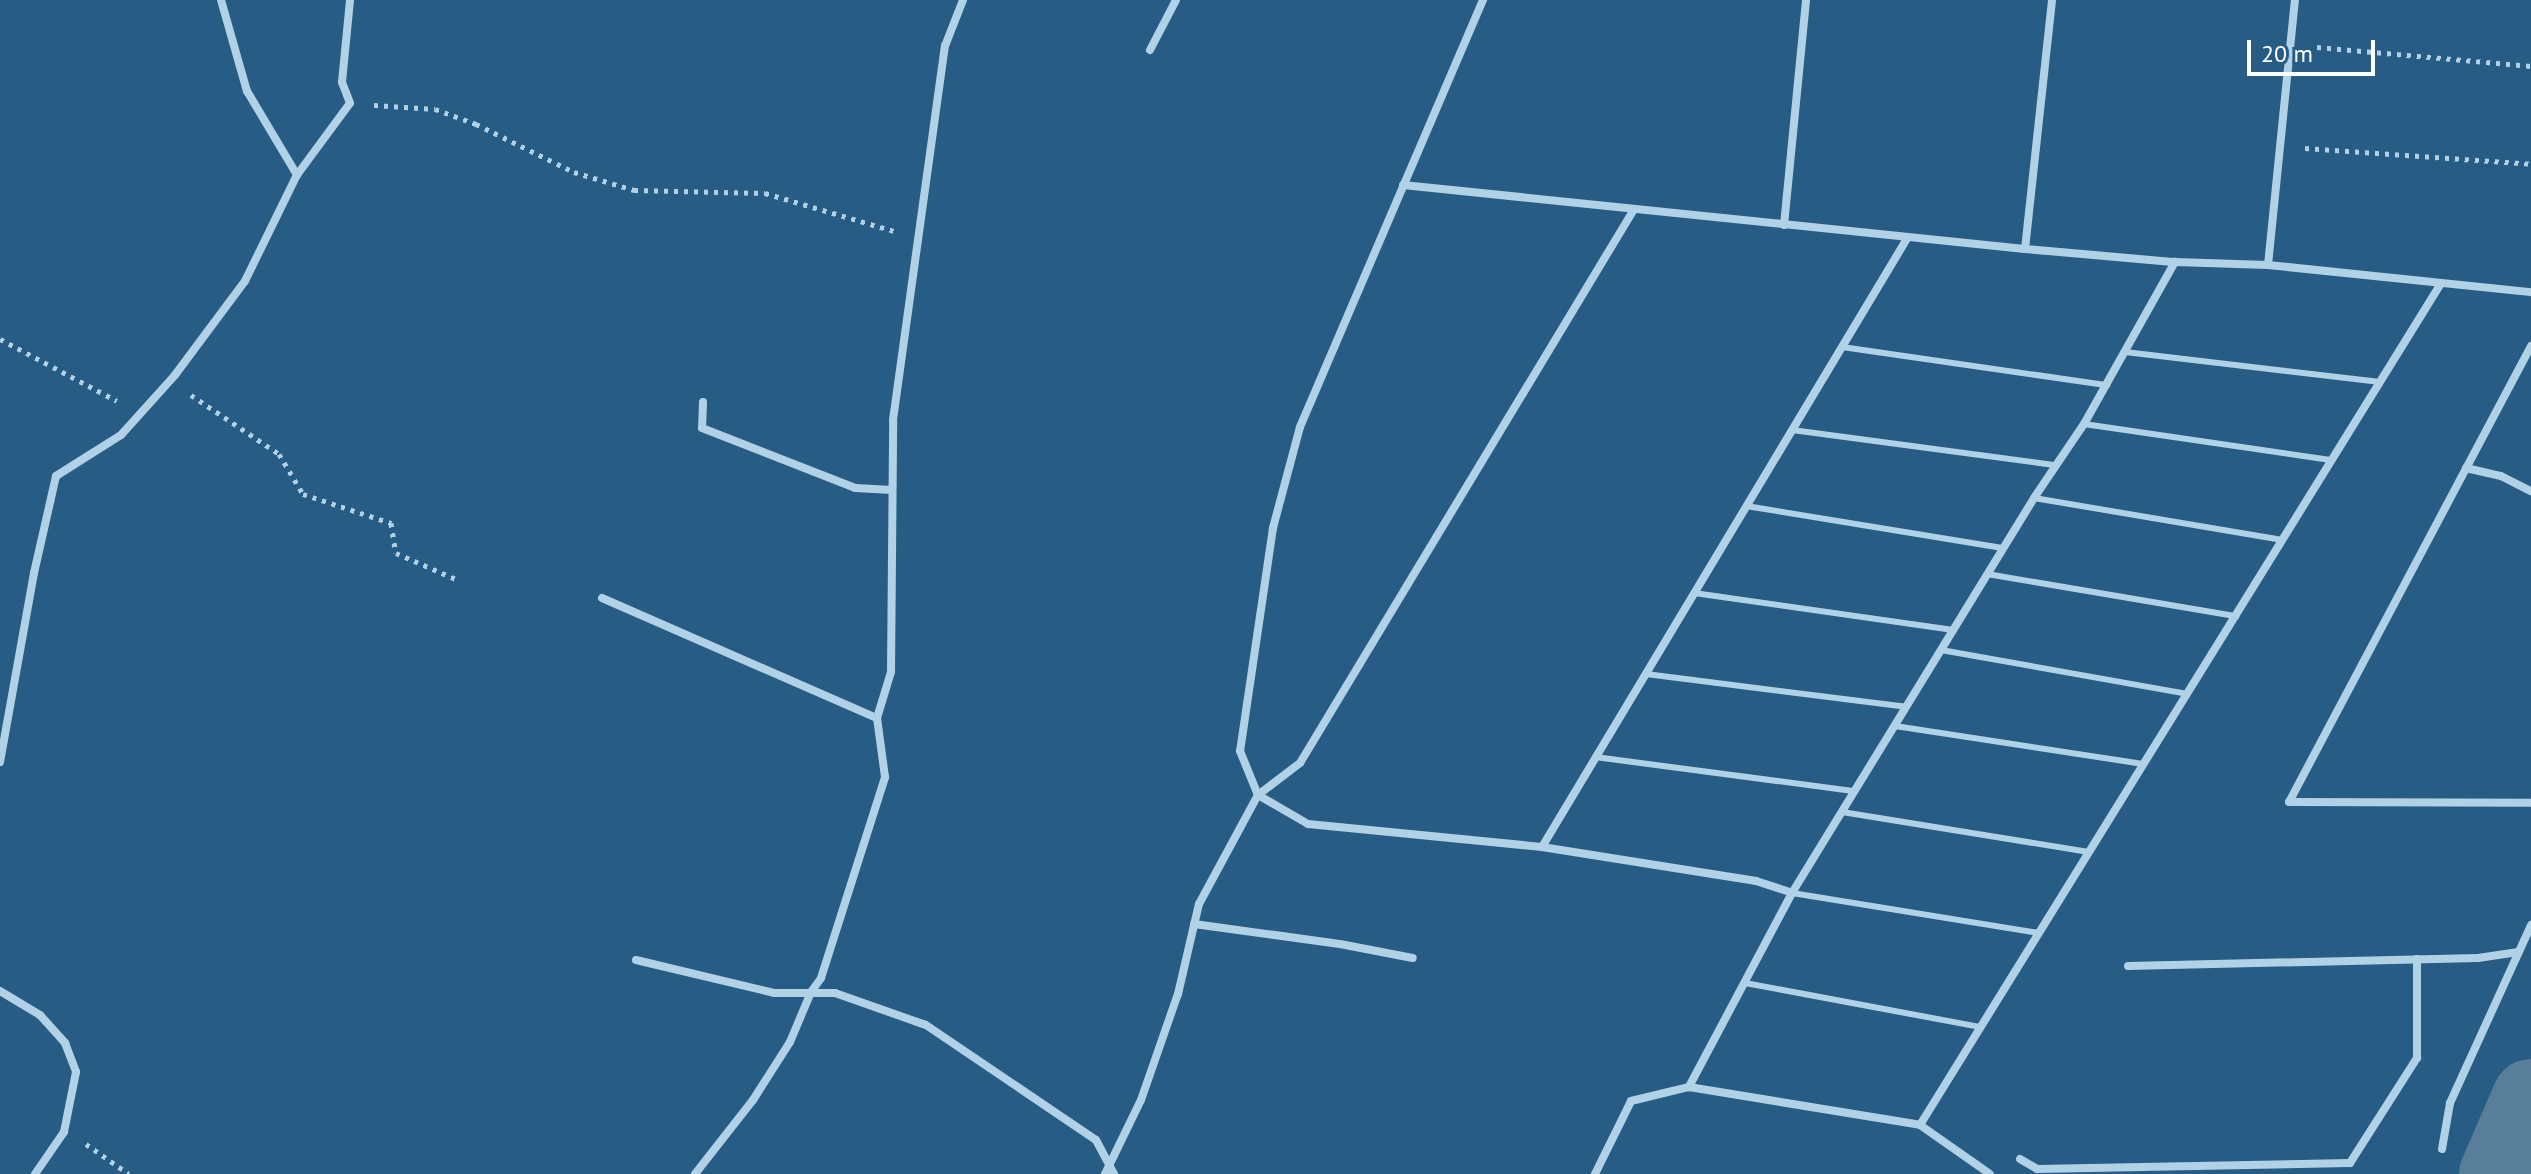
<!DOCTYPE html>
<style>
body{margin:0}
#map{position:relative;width:2531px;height:1174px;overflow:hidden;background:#275c84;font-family:"PT Sans",sans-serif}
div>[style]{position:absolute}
.river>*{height:78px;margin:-39px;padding:0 39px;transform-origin:39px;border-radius:39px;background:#587e99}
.path>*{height:5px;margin-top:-2.5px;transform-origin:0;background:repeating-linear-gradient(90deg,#b1d1e7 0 4px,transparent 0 10px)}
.lane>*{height:6px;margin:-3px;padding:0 3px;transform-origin:3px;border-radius:3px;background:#b1d1e7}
.street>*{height:8px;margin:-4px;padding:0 4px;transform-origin:4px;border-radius:4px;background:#b1d1e7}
span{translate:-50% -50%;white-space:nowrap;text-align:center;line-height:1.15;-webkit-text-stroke:8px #275c84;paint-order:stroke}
.scale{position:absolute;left:2247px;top:40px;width:128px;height:36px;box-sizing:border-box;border:4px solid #fff;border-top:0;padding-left:10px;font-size:24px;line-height:28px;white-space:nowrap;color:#fff;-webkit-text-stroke:6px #275c84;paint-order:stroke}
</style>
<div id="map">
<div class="river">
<i style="left:2498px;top:1174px;width:83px;rotate:-66.5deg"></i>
</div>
<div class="path">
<i style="left:2317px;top:47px;width:215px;rotate:5.1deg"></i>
<i style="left:374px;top:105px;width:61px;rotate:3.8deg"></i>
<i style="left:435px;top:109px;width:44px;rotate:20.1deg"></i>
<i style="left:476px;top:124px;width:109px;rotate:26.1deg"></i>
<i style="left:574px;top:172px;width:63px;rotate:16.7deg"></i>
<i style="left:634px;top:190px;width:131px;rotate:1.3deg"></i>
<i style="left:765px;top:193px;width:134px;rotate:16.4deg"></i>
<i style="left:2305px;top:148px;width:227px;rotate:4deg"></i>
<i style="left:0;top:339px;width:132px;rotate:27.9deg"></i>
<i style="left:191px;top:395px;width:106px;rotate:33.8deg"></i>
<i style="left:279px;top:454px;width:47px;rotate:59deg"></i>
<i style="left:303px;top:494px;width:93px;rotate:18.2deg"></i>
<i style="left:391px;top:523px;width:30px;rotate:81deg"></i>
<i style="left:396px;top:553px;width:68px;rotate:23.5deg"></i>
<i style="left:86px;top:1144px;width:52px;rotate:34.9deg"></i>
</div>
<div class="lane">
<i style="left:1842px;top:347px;width:268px;rotate:8.2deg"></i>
<i style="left:2125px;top:352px;width:257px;rotate:6.7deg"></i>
<i style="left:2084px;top:424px;width:251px;rotate:8.3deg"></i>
<i style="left:1792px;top:430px;width:266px;rotate:7.6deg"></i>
<i style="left:2034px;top:498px;width:252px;rotate:9.6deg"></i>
<i style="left:1746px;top:506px;width:260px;rotate:9.3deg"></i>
<i style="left:1987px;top:574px;width:253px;rotate:9.6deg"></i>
<i style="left:1694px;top:593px;width:262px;rotate:8.1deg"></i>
<i style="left:1941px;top:650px;width:250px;rotate:10.1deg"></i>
<i style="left:1646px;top:674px;width:262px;rotate:7.2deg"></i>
<i style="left:1895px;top:726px;width:251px;rotate:8.7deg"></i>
<i style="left:1595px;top:757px;width:262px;rotate:7.5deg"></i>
<i style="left:1842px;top:812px;width:250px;rotate:9.2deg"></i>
<i style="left:1792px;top:893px;width:250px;rotate:9.2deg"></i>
<i style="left:1745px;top:983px;width:240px;rotate:10.6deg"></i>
</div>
<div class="street">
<i style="left:221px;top:0;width:95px;rotate:74.1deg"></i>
<i style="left:247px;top:91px;width:98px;rotate:59.2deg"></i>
<i style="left:1483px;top:0;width:465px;rotate:113.2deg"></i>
<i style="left:1300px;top:427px;width:105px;rotate:105deg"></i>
<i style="left:1273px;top:528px;width:225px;rotate:98.4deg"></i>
<i style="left:1240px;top:751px;width:48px;rotate:67.8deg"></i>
<i style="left:1258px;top:795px;width:58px;rotate:30.1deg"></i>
<i style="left:1308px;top:824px;width:235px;rotate:5.6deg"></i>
<i style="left:1542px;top:847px;width:217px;rotate:9deg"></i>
<i style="left:1756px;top:881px;width:38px;rotate:18deg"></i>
<i style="left:1792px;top:893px;width:463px;rotate:-58.5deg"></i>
<i style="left:2034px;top:498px;width:89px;rotate:-56deg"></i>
<i style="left:2084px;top:424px;width:186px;rotate:-60.7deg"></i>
<i style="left:1150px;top:50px;width:56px;rotate:-62.5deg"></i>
<i style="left:1403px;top:185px;width:625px;rotate:5.87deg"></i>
<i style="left:2025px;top:249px;width:151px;rotate:5deg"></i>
<i style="left:2175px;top:262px;width:93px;rotate:1.8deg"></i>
<i style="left:2268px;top:265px;width:264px;rotate:5.9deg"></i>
<i style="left:1784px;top:225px;width:226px;rotate:-84.4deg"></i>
<i style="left:2025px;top:249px;width:250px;rotate:-83.8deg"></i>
<i style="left:2268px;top:265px;width:266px;rotate:-84.2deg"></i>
<i style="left:2531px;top:346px;width:516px;rotate:117.95deg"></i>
<i style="left:2289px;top:802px;width:242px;rotate:0.2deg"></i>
<i style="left:703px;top:402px;width:26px;rotate:92deg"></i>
<i style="left:702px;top:428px;width:164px;rotate:21.4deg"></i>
<i style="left:855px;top:488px;width:37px;rotate:3deg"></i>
<i style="left:2466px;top:468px;width:36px;rotate:13deg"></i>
<i style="left:2501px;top:476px;width:34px;rotate:27deg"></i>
<i style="left:602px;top:598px;width:300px;rotate:23.6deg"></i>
<i style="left:0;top:762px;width:192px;rotate:-79.8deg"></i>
<i style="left:34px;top:573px;width:99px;rotate:-77.2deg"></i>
<i style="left:56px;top:476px;width:77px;rotate:-32.2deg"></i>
<i style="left:121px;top:435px;width:81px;rotate:-48deg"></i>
<i style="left:175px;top:375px;width:117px;rotate:-53.3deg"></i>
<i style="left:245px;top:281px;width:118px;rotate:-63.9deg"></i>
<i style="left:297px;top:175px;width:89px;rotate:-53.6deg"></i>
<i style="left:350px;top:103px;width:22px;rotate:-111deg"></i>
<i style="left:342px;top:82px;width:82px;rotate:-84.4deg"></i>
<i style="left:1542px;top:847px;width:711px;rotate:-59.04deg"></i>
<i style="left:1792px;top:893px;width:220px;rotate:118deg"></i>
<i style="left:1689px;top:1087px;width:234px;rotate:9.3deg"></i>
<i style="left:1920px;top:1125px;width:988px;rotate:-58.24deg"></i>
<i style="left:1194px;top:924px;width:147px;rotate:7.8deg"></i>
<i style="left:1340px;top:944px;width:74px;rotate:10.9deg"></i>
<i style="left:636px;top:960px;width:142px;rotate:13.4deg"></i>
<i style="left:774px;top:993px;width:61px"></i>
<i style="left:835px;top:993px;width:96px;rotate:19.4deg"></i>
<i style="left:926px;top:1025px;width:205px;rotate:34.1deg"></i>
<i style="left:1096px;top:1140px;width:38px;rotate:62deg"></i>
<i style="left:2128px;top:966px;width:350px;rotate:-1.3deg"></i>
<i style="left:2478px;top:958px;width:41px;rotate:-8.3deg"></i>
<i style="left:0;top:991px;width:47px;rotate:31deg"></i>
<i style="left:40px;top:1015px;width:38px;rotate:48deg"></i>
<i style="left:65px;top:1043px;width:31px;rotate:69deg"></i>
<i style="left:76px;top:1072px;width:61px;rotate:101.3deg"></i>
<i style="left:64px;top:1132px;width:51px;rotate:124.6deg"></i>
<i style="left:1920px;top:1125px;width:85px;rotate:35deg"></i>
<i style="left:2442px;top:1149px;width:47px;rotate:-80.1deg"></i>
<i style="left:2450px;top:1103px;width:196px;rotate:-65.5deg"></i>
<i style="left:2020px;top:1159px;width:20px;rotate:30deg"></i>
<i style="left:2037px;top:1169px;width:313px;rotate:-1.1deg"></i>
<i style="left:2350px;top:1163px;width:125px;rotate:-57.5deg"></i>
<i style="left:2417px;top:1058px;width:99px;rotate:-90deg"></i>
<i style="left:695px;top:1174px;width:94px;rotate:-51.9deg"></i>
<i style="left:753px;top:1100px;width:69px;rotate:-57.5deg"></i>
<i style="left:790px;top:1042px;width:54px;rotate:-67.2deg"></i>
<i style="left:811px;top:992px;width:17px;rotate:-54deg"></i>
<i style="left:821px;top:978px;width:211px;rotate:-72.3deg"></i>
<i style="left:885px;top:777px;width:60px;rotate:-97.7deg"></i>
<i style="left:877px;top:718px;width:48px;rotate:-73.1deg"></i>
<i style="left:891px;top:672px;width:252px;rotate:-89.5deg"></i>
<i style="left:893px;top:420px;width:378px;rotate:-82.1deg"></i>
<i style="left:945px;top:46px;width:49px;rotate:-68.6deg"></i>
<i style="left:1105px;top:1174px;width:82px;rotate:-64.1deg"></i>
<i style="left:1141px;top:1100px;width:112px;rotate:-70.8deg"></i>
<i style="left:1178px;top:994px;width:92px;rotate:-76.9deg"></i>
<i style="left:1199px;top:904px;width:124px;rotate:-61.6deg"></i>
<i style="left:1258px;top:795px;width:53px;rotate:-37.3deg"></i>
<i style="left:1300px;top:763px;width:645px;rotate:-58.9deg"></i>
<i style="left:1595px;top:1174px;width:81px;rotate:-63.7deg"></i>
<i style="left:1631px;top:1101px;width:60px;rotate:-13.6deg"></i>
</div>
<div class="scale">20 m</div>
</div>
